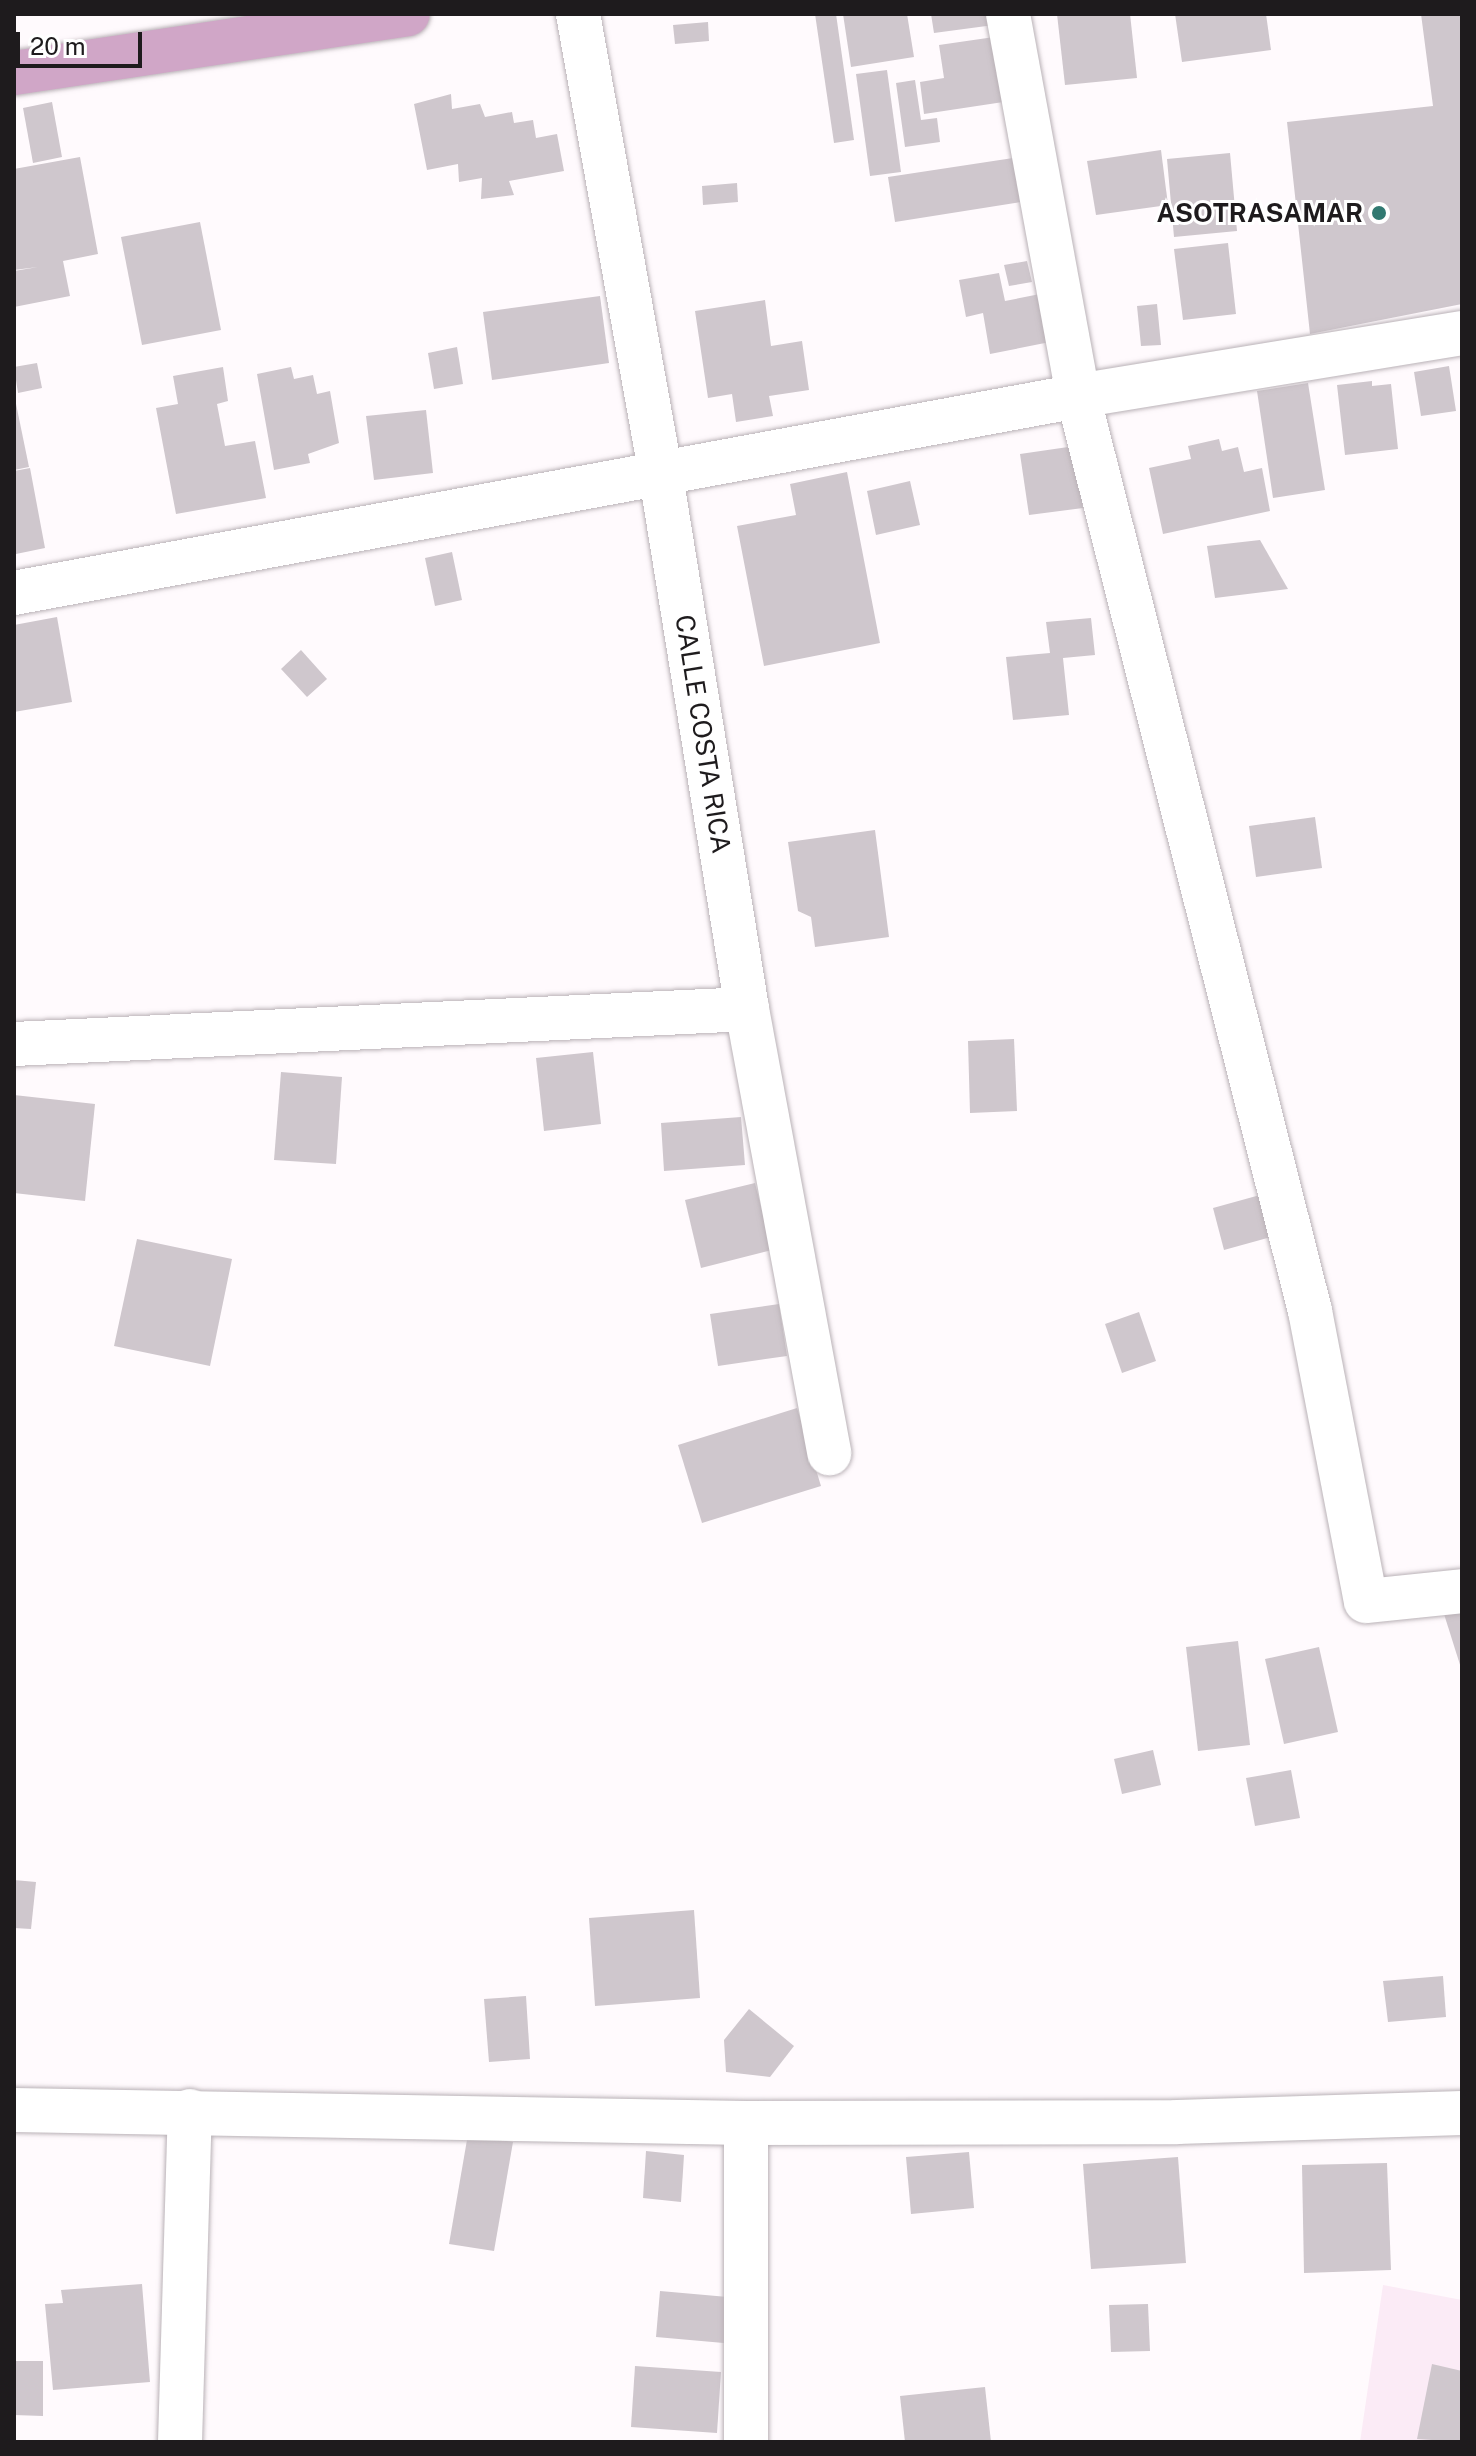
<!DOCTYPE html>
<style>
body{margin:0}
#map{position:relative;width:1476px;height:2456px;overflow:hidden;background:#fffafd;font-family:"Public Sans",sans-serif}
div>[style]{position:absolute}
.built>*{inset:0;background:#fbebf6}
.building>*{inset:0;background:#cfc7cd}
.roads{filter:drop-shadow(0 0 2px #bab2b7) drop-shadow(0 0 2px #bab2b7)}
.minor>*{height:44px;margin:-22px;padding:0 22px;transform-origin:22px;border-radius:22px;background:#fff}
.primary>*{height:44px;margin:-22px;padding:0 22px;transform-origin:22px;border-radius:22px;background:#d0a6c7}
.dots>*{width:22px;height:22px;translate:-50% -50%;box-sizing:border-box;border:4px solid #fff;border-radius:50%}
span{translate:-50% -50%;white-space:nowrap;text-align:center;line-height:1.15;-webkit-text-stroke:6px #fff;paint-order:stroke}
.poi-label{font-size:26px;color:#1e1b1d;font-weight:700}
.right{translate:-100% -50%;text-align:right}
.street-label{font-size:26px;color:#1e1b1d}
.frame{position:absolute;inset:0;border:16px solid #1e1b1d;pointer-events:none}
.scale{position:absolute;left:16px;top:32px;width:126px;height:36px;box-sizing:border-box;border:4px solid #1e1b1d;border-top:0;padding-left:10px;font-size:24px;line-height:28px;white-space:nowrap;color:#1e1b1d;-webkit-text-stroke:6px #fff;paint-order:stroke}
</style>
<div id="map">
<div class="built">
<i style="clip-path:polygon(1383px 2285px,1462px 2300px,1462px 2442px,1360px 2442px)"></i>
</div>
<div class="building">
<i style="clip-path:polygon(815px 14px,836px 14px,854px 140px,834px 143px)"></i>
<i style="clip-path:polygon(843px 14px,907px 14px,914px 57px,851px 67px)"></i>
<i style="clip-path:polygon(931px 14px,992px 14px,994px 25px,934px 33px)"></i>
<i style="clip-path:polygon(1057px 14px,1130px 14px,1137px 78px,1065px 85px)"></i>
<i style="clip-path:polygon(1175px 14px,1266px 14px,1271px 50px,1182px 62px)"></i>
<i style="clip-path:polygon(1421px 14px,1462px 14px,1462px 304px,1310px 334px,1287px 122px,1433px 106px)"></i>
<i style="clip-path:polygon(708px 22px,709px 41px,675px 44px,673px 25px)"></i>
<i style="clip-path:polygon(1001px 36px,1010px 101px,924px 114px,920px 82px,944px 78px,939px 45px)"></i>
<i style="clip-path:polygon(887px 70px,901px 172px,870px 176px,856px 74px)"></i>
<i style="clip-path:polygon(915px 80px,921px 120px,937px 118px,940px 142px,905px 147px,896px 83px)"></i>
<i style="clip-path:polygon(451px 94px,452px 109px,480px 104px,485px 117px,512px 112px,514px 123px,533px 120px,536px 138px,557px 134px,564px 171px,509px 181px,514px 195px,481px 199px,482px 178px,459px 182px,458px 164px,427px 170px,414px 104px)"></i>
<i style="clip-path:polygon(52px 102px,62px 157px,33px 163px,23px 108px)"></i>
<i style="clip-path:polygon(1161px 150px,1168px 205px,1096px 215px,1087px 161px)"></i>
<i style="clip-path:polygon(1230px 153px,1237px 231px,1174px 237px,1167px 159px)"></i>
<i style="clip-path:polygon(80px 157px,98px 254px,63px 261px,70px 296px,14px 307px,14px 271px,38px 267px,14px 270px,14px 169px)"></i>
<i style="clip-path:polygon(1020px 157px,1027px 201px,895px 222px,888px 177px)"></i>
<i style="clip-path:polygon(737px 183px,738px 202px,703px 205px,702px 186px)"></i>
<i style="clip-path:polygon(200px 222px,221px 330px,142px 345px,121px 237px)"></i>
<i style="clip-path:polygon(1228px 243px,1236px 314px,1183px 320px,1174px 249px)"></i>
<i style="clip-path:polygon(1027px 261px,1032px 282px,1009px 286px,1004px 265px)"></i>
<i style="clip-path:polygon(999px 273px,1005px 301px,1045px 293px,1055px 341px,990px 354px,983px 313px,966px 317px,959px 280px)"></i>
<i style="clip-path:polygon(600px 296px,609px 363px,492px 380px,483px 312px)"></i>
<i style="clip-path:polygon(765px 300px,771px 346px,802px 341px,809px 390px,769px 396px,773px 416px,736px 422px,732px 394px,708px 398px,695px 311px)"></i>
<i style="clip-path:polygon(1157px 304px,1161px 345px,1141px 346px,1137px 306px)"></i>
<i style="clip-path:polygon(457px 347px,463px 384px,434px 389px,428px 353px)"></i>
<i style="clip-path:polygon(37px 363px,42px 388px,18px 393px,14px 367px)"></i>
<i style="clip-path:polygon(1449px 366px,1456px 411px,1421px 416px,1414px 372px)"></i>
<i style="clip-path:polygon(223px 367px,228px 401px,217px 404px,225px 446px,255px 441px,266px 498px,176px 514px,156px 408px,178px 404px,173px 376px)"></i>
<i style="clip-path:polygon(291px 367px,294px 379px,313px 375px,317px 394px,330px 391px,339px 443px,308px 454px,310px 463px,274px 470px,257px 374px)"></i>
<i style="clip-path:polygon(1372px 381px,1372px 386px,1391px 384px,1398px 449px,1345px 455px,1337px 385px)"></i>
<i style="clip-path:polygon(1308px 383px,1325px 490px,1273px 498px,1257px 391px)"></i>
<i style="clip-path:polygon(14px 394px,29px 467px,14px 470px)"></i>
<i style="clip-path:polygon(426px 410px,433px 473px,374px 480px,366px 416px)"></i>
<i style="clip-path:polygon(1219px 439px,1222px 451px,1238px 447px,1244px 472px,1262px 468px,1270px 511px,1163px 534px,1149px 468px,1191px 459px,1188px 446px)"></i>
<i style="clip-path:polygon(1075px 446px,1083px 508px,1029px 515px,1020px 454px)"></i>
<i style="clip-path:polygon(30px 468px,45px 548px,16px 554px,14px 471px)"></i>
<i style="clip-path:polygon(847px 472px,880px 643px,764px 666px,737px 526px,796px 515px,790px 484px)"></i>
<i style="clip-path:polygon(910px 481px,920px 525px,876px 535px,867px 491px)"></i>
<i style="clip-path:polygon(1260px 540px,1288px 589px,1215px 598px,1207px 546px)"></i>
<i style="clip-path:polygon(452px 552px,462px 600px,435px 606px,425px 558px)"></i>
<i style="clip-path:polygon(57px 617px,72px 702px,14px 712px,14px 625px)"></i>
<i style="clip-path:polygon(1091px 618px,1095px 655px,1063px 658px,1069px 715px,1013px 720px,1006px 657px,1050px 653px,1046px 622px)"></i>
<i style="clip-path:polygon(301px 650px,327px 679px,307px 697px,281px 669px)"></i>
<i style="clip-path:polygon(1315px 817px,1322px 868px,1256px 877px,1249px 826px)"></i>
<i style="clip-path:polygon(875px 830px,889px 937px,815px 947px,811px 917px,798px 911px,788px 842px)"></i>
<i style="clip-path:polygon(1014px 1039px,1017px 1111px,970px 1113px,968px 1041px)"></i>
<i style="clip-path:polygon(593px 1052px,601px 1124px,544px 1131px,536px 1058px)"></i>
<i style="clip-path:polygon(281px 1072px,342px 1077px,336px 1164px,274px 1160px)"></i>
<i style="clip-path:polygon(14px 1095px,95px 1104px,85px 1201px,14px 1193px)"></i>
<i style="clip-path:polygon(741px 1117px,745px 1165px,664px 1171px,661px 1123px)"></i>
<i style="clip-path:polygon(755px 1183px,772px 1250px,701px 1268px,685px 1200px)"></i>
<i style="clip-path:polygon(1260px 1195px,1271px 1237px,1224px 1250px,1213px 1208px)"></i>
<i style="clip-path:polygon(137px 1239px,232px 1259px,210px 1366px,114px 1346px)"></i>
<i style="clip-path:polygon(779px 1304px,787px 1356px,718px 1366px,710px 1314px)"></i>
<i style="clip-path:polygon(1139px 1312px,1156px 1361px,1122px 1373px,1105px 1324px)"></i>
<i style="clip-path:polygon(797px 1408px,821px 1486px,702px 1523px,678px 1445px)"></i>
<i style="clip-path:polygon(1462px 1608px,1462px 1668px,1461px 1668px,1444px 1614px)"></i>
<i style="clip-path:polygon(1238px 1641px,1250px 1745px,1198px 1751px,1186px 1647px)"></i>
<i style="clip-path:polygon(1319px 1647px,1338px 1732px,1284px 1744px,1265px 1659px)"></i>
<i style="clip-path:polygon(1153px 1750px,1161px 1785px,1122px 1794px,1114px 1759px)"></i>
<i style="clip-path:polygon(1291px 1770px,1300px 1818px,1255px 1826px,1246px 1778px)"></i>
<i style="clip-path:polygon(14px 1880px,36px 1882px,31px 1929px,14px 1928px)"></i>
<i style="clip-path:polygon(694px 1910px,700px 1998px,595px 2006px,589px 1918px)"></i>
<i style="clip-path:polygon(1443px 1976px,1446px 2017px,1388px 2022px,1383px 1981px)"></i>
<i style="clip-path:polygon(526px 1996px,530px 2059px,489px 2062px,484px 1999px)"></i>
<i style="clip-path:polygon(749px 2009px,794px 2046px,770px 2077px,726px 2072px,724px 2040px)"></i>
<i style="clip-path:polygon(468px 2134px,513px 2142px,494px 2251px,449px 2244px)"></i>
<i style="clip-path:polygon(646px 2151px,684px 2155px,681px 2202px,643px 2198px)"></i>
<i style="clip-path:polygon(969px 2152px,974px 2208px,911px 2214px,906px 2157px)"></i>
<i style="clip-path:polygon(1178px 2157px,1186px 2263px,1091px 2269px,1083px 2164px)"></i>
<i style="clip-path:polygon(1387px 2163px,1391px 2270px,1304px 2273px,1302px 2165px)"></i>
<i style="clip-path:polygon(142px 2284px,150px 2382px,53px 2390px,45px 2304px,63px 2303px,61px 2290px)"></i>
<i style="clip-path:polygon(660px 2291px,739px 2298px,735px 2344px,656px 2337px)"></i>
<i style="clip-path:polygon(1148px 2304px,1150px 2351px,1111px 2352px,1109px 2305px)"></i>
<i style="clip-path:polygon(14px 2361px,43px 2361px,43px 2416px,14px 2415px)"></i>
<i style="clip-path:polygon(1432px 2364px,1462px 2371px,1462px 2442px,1417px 2439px)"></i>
<i style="clip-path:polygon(635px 2366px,721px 2372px,717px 2433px,631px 2427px)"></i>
<i style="clip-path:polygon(985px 2387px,991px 2442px,905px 2442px,900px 2396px)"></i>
</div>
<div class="roads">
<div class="minor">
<i style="left:578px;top:14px;width:469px;rotate:79.8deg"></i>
<i style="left:661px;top:476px;width:540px;rotate:80.83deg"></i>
<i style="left:747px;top:1009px;width:452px;rotate:79.5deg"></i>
<i style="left:1008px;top:14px;width:388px;rotate:79.6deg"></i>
<i style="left:1078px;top:396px;width:944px;rotate:75.77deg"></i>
<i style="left:1310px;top:1311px;width:295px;rotate:79.1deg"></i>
<i style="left:1366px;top:1601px;width:97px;rotate:-5.9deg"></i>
<i style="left:14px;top:593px;width:1082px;rotate:-10.49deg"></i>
<i style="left:1078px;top:396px;width:389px;rotate:-9.3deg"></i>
<i style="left:14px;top:1044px;width:734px;rotate:-2.73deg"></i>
<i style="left:14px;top:2110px;width:732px;rotate:1.02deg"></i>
<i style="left:746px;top:2123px;width:431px;rotate:-0.1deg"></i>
<i style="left:1177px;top:2122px;width:285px;rotate:-1.8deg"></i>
<i style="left:746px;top:2123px;width:319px;rotate:90deg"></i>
<i style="left:180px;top:2442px;width:331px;rotate:-88.3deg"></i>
</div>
<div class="primary">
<i style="left:14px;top:73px;width:398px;rotate:-8.5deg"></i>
</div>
</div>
<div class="dots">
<i style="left:1379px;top:213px;background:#317971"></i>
</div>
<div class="poi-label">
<span class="right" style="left:1363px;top:213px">ASOTRASAMAR</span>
</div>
<div class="street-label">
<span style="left:703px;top:734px;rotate:81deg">CALLE COSTA RICA</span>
</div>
<div class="frame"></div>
<div class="scale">20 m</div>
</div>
